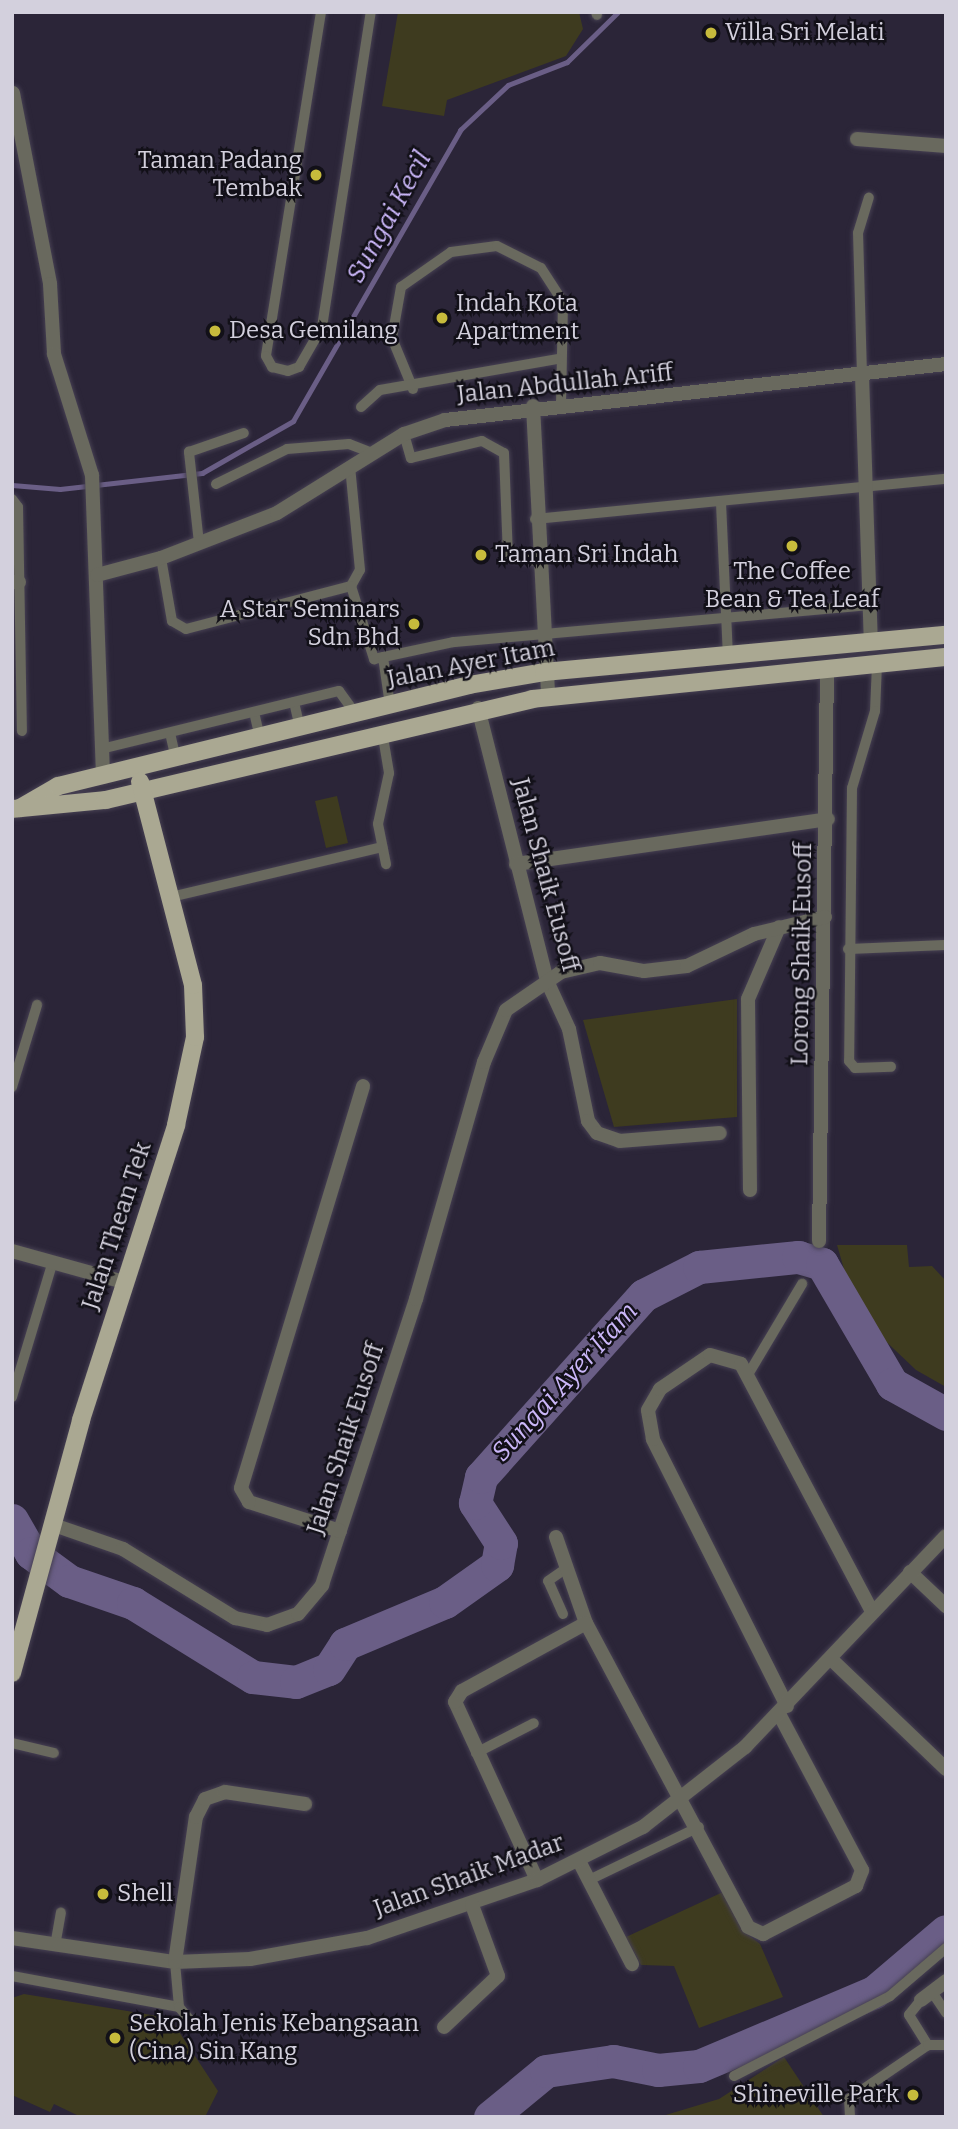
<!DOCTYPE html>
<style>
body{margin:0}
#map{position:relative;width:958px;height:2129px;overflow:hidden;background:#2b2538;font-family:Bitter,serif}
div>[style]{position:absolute}
.green>*{inset:0;background:#3e3b1f}
.stream>*{height:5px;margin:-2.5px;padding:0 2.5px;transform-origin:2.5px;border-radius:2.5px;background:#6a5e86}
.river>*{height:33px;margin:-16.5px;padding:0 16.5px;transform-origin:16.5px;border-radius:16.5px;background:#6a5e86}
.roads{filter:drop-shadow(0 0 2px #464052) drop-shadow(0 0 2px #464052)}
.service>*{height:10px;margin:-5px;padding:0 5px;transform-origin:5px;border-radius:5px;background:#69695e}
.minor>*{height:14px;margin:-7px;padding:0 7px;transform-origin:7px;border-radius:7px;background:#69695e}
.primary>*{height:18px;margin:-9px;padding:0 9px;transform-origin:9px;border-radius:9px;background:#aaa892}
.dots>*{width:19px;height:19px;translate:-50% -50%;box-sizing:border-box;border:4px solid #121018;border-radius:50%}
span{translate:-50% -50%;white-space:nowrap;text-align:center;line-height:1.15;-webkit-text-stroke:5px #121018;paint-order:stroke}
.poi-label{font-size:24px;color:#d3d0dd}
.left{translate:0 -50%;text-align:left}
.right{translate:-100% -50%;text-align:right}
.street-label{font-size:24px;color:#d3d0dd}
.water-label{font-size:26px;color:#cbb7f9;font-style:italic}
.frame{position:absolute;inset:0;border:14px solid #d3d0dd;pointer-events:none}
</style>
<div id="map">
<div class="green">
<i style="clip-path:polygon(398px 12px,579px 12px,583px 29px,566px 56px,447px 100px,444px 116px,382px 106px)"></i>
<i style="clip-path:polygon(337px 796px,348px 843px,326px 848px,315px 801px)"></i>
<i style="clip-path:polygon(737px 999px,737px 1117px,614px 1127px,583px 1020px)"></i>
<i style="clip-path:polygon(837px 1245px,907px 1245px,909px 1267px,932px 1266px,946px 1281px,946px 1387px,916px 1370px,876px 1332px,849px 1286px)"></i>
<i style="clip-path:polygon(723px 1892px,746px 1933px,760px 1944px,783px 1997px,699px 2028px,674px 1966px,641px 1965px,626px 1937px)"></i>
<i style="clip-path:polygon(24px 1994px,170px 2018px,218px 2091px,205px 2117px,81px 2117px,54px 2104px,50px 2112px,12px 2095px,12px 1998px)"></i>
<i style="clip-path:polygon(784px 2057px,824px 2117px,659px 2117px,719px 2099px)"></i>
</div>
<div class="stream">
<i style="left:12px;top:485px;width:48px;rotate:4.8deg"></i>
<i style="left:60px;top:489px;width:143px;rotate:-6.4deg"></i>
<i style="left:202px;top:473px;width:105px;rotate:-29.7deg"></i>
<i style="left:293px;top:421px;width:336px;rotate:-60.1deg"></i>
<i style="left:460px;top:130px;width:66px;rotate:-43.2deg"></i>
<i style="left:508px;top:85px;width:63px;rotate:-21.3deg"></i>
<i style="left:567px;top:62px;width:71px;rotate:-44.4deg"></i>
</div>
<div class="river">
<i style="left:12px;top:1520px;width:38px;rotate:60deg"></i>
<i style="left:31px;top:1553px;width:47px;rotate:36.4deg"></i>
<i style="left:69px;top:1581px;width:68px;rotate:19deg"></i>
<i style="left:133px;top:1603px;width:141px;rotate:31.7deg"></i>
<i style="left:253px;top:1677px;width:43px;rotate:6.6deg"></i>
<i style="left:296px;top:1682px;width:35px;rotate:-22deg"></i>
<i style="left:329px;top:1669px;width:30px;rotate:-57deg"></i>
<i style="left:345px;top:1644px;width:108px;rotate:-22.8deg"></i>
<i style="left:445px;top:1602px;width:64px;rotate:-35.4deg"></i>
<i style="left:497px;top:1565px;width:22px;rotate:-80deg"></i>
<i style="left:501px;top:1543px;width:48px;rotate:-123deg"></i>
<i style="left:475px;top:1503px;width:27px;rotate:-77deg"></i>
<i style="left:481px;top:1477px;width:244px;rotate:-48.2deg"></i>
<i style="left:644px;top:1295px;width:62px;rotate:-27deg"></i>
<i style="left:699px;top:1267px;width:100px;rotate:-5.8deg"></i>
<i style="left:798px;top:1257px;width:25px;rotate:16deg"></i>
<i style="left:822px;top:1264px;width:139px;rotate:59.7deg"></i>
<i style="left:892px;top:1384px;width:62px;rotate:29.1deg"></i>
<i style="left:490px;top:2117px;width:72px;rotate:-39.4deg"></i>
<i style="left:546px;top:2071px;width:68px;rotate:-8.5deg"></i>
<i style="left:613px;top:2061px;width:46px;rotate:11.3deg"></i>
<i style="left:658px;top:2070px;width:41px;rotate:-5.6deg"></i>
<i style="left:699px;top:2066px;width:190px;rotate:-22.9deg"></i>
<i style="left:874px;top:1992px;width:94px;rotate:-40.3deg"></i>
</div>
<div class="roads">
<div class="service">
<i style="left:321px;top:12px;width:348px;rotate:99.1deg"></i>
<i style="left:266px;top:356px;width:13px;rotate:61deg"></i>
<i style="left:272px;top:367px;width:16px;rotate:14deg"></i>
<i style="left:288px;top:371px;width:12px;rotate:-20deg"></i>
<i style="left:299px;top:367px;width:46px;rotate:-60.1deg"></i>
<i style="left:322px;top:327px;width:319px;rotate:-81.2deg"></i>
<i style="left:596px;top:12px;width:3px;rotate:72deg"></i>
<i style="left:862px;top:375px;width:142px;rotate:-91.6deg"></i>
<i style="left:858px;top:233px;width:37px;rotate:-73deg"></i>
<i style="left:413px;top:389px;width:55px;rotate:-112.4deg"></i>
<i style="left:392px;top:338px;width:52px;rotate:-80deg"></i>
<i style="left:401px;top:287px;width:61px;rotate:-35deg"></i>
<i style="left:451px;top:252px;width:46px;rotate:-7.4deg"></i>
<i style="left:497px;top:246px;width:49px;rotate:26.6deg"></i>
<i style="left:541px;top:268px;width:40px;rotate:57.1deg"></i>
<i style="left:563px;top:302px;width:103px;rotate:91.1deg"></i>
<i style="left:361px;top:407px;width:25px;rotate:-42deg"></i>
<i style="left:380px;top:390px;width:181px;rotate:-9.9deg"></i>
<i style="left:404px;top:434px;width:25px;rotate:74deg"></i>
<i style="left:411px;top:458px;width:73px;rotate:-13.5deg"></i>
<i style="left:482px;top:441px;width:25px;rotate:29deg"></i>
<i style="left:504px;top:453px;width:102px;rotate:87.8deg"></i>
<i style="left:508px;top:555px;width:30px;rotate:12deg"></i>
<i style="left:216px;top:484px;width:79px;rotate:-26.2deg"></i>
<i style="left:287px;top:449px;width:62px;rotate:-4.6deg"></i>
<i style="left:349px;top:444px;width:26px;rotate:21deg"></i>
<i style="left:12px;top:499px;width:10px;rotate:53deg"></i>
<i style="left:18px;top:507px;width:224px;rotate:89deg"></i>
<i style="left:721px;top:503px;width:153px;rotate:87.4deg"></i>
<i style="left:535px;top:519px;width:413px;rotate:-5.6deg"></i>
<i style="left:199px;top:543px;width:92px;rotate:-96.3deg"></i>
<i style="left:189px;top:452px;width:58px;rotate:-19.1deg"></i>
<i style="left:161px;top:558px;width:64px;rotate:80.1deg"></i>
<i style="left:172px;top:621px;width:16px;rotate:30deg"></i>
<i style="left:186px;top:629px;width:171px;rotate:-14.6deg"></i>
<i style="left:351px;top:586px;width:18px;rotate:-61deg"></i>
<i style="left:360px;top:570px;width:104px;rotate:-95.5deg"></i>
<i style="left:351px;top:586px;width:77px;rotate:72.5deg"></i>
<i style="left:374px;top:659px;width:82px;rotate:-12deg"></i>
<i style="left:454px;top:642px;width:418px;rotate:-5.1deg"></i>
<i style="left:383px;top:657px;width:49px;rotate:81.7deg"></i>
<i style="left:877px;top:664px;width:47px;rotate:92.4deg"></i>
<i style="left:875px;top:711px;width:80px;rotate:106.6deg"></i>
<i style="left:852px;top:788px;width:273px;rotate:90.6deg"></i>
<i style="left:849px;top:1061px;width:9px;rotate:49deg"></i>
<i style="left:855px;top:1068px;width:36px;rotate:-2deg"></i>
<i style="left:294px;top:702px;width:27px;rotate:77deg"></i>
<i style="left:254px;top:712px;width:27px;rotate:77deg"></i>
<i style="left:382px;top:731px;width:43px;rotate:80.5deg"></i>
<i style="left:389px;top:773px;width:52px;rotate:102.2deg"></i>
<i style="left:378px;top:824px;width:41px;rotate:78.7deg"></i>
<i style="left:170px;top:733px;width:27px;rotate:77deg"></i>
<i style="left:101px;top:749px;width:245px;rotate:-13.7deg"></i>
<i style="left:339px;top:691px;width:29px;rotate:54deg"></i>
<i style="left:171px;top:897px;width:217px;rotate:-13.3deg"></i>
<i style="left:848px;top:949px;width:98px;rotate:-2.3deg"></i>
<i style="left:12px;top:1087px;width:86px;rotate:-73deg"></i>
<i style="left:749px;top:1373px;width:104px;rotate:-59.2deg"></i>
<i style="left:12px;top:1397px;width:142px;rotate:-73.2deg"></i>
<i style="left:563px;top:1614px;width:36px;rotate:-114deg"></i>
<i style="left:548px;top:1581px;width:24px;rotate:-35deg"></i>
<i style="left:12px;top:1743px;width:43px;rotate:13.4deg"></i>
<i style="left:476px;top:1753px;width:65px;rotate:-27.3deg"></i>
<i style="left:589px;top:1880px;width:122px;rotate:-25.7deg"></i>
<i style="left:55px;top:1946px;width:34px;rotate:-80deg"></i>
<i style="left:12px;top:1976px;width:170px;rotate:10.5deg"></i>
<i style="left:179px;top:2007px;width:45px;rotate:-95.1deg"></i>
<i style="left:932px;top:1992px;width:25px;rotate:56deg"></i>
<i style="left:921px;top:2000px;width:19px;rotate:129deg"></i>
<i style="left:909px;top:2015px;width:36px;rotate:58deg"></i>
<i style="left:179px;top:2007px;width:25px;rotate:50deg"></i>
<i style="left:734px;top:2076px;width:175px;rotate:-27.1deg"></i>
<i style="left:890px;top:1996px;width:74px;rotate:-40.6deg"></i>
<i style="left:850px;top:2117px;width:18px;rotate:-93deg"></i>
<i style="left:849px;top:2099px;width:96px;rotate:-34.4deg"></i>
<i style="left:928px;top:2045px;width:18px"></i>
</div>
<div class="minor">
<i style="left:13px;top:93px;width:195px;rotate:79deg"></i>
<i style="left:50px;top:284px;width:70px;rotate:86.7deg"></i>
<i style="left:54px;top:354px;width:127px;rotate:72.6deg"></i>
<i style="left:92px;top:475px;width:302px;rotate:87.9deg"></i>
<i style="left:857px;top:139px;width:89px;rotate:4.5deg"></i>
<i style="left:862px;top:375px;width:266px;rotate:88.1deg"></i>
<i style="left:533px;top:406px;width:290px;rotate:87deg"></i>
<i style="left:97px;top:575px;width:66px;rotate:-14.9deg"></i>
<i style="left:161px;top:558px;width:124px;rotate:-21.2deg"></i>
<i style="left:277px;top:513px;width:150px;rotate:-31.9deg"></i>
<i style="left:404px;top:434px;width:43px;rotate:-18.9deg"></i>
<i style="left:445px;top:420px;width:504px;rotate:-6.38deg"></i>
<i style="left:12px;top:582px;width:7px"></i>
<i style="left:478px;top:708px;width:282px;rotate:75.8deg"></i>
<i style="left:547px;top:981px;width:53px;rotate:65.4deg"></i>
<i style="left:569px;top:1029px;width:94px;rotate:78.3deg"></i>
<i style="left:588px;top:1121px;width:15px;rotate:53deg"></i>
<i style="left:597px;top:1133px;width:24px;rotate:19deg"></i>
<i style="left:620px;top:1141px;width:100px;rotate:-4.6deg"></i>
<i style="left:516px;top:864px;width:315px;rotate:-8.2deg"></i>
<i style="left:750px;top:1190px;width:191px;rotate:-90.6deg"></i>
<i style="left:748px;top:999px;width:78px;rotate:-66.7deg"></i>
<i style="left:819px;top:1241px;width:573px;rotate:-89.2deg"></i>
<i style="left:12px;top:1251px;width:116px;rotate:15.5deg"></i>
<i style="left:51px;top:1524px;width:76px;rotate:19.1deg"></i>
<i style="left:123px;top:1549px;width:132px;rotate:31.6deg"></i>
<i style="left:235px;top:1618px;width:33px;rotate:12deg"></i>
<i style="left:267px;top:1625px;width:33px;rotate:-20deg"></i>
<i style="left:298px;top:1614px;width:38px;rotate:-50deg"></i>
<i style="left:322px;top:1585px;width:301px;rotate:-71.8deg"></i>
<i style="left:416px;top:1299px;width:247px;rotate:-74deg"></i>
<i style="left:484px;top:1062px;width:56px;rotate:-67.1deg"></i>
<i style="left:506px;top:1010px;width:67px;rotate:-34.6deg"></i>
<i style="left:561px;top:972px;width:40px;rotate:-13deg"></i>
<i style="left:600px;top:963px;width:45px;rotate:10.3deg"></i>
<i style="left:644px;top:971px;width:43px;rotate:-6.6deg"></i>
<i style="left:687px;top:966px;width:74px;rotate:-25.5deg"></i>
<i style="left:754px;top:934px;width:73px;rotate:-13.5deg"></i>
<i style="left:340px;top:1531px;width:96px;rotate:-162.3deg"></i>
<i style="left:249px;top:1502px;width:16px;rotate:-120deg"></i>
<i style="left:241px;top:1488px;width:420px;rotate:-73.1deg"></i>
<i style="left:556px;top:1537px;width:91px;rotate:70.8deg"></i>
<i style="left:586px;top:1623px;width:344px;rotate:61.9deg"></i>
<i style="left:748px;top:1927px;width:17px;rotate:25deg"></i>
<i style="left:763px;top:1934px;width:105px;rotate:-27.3deg"></i>
<i style="left:856px;top:1886px;width:17px;rotate:-69deg"></i>
<i style="left:862px;top:1870px;width:177px;rotate:-118deg"></i>
<i style="left:910px;top:1572px;width:50px;rotate:43.4deg"></i>
<i style="left:831px;top:1659px;width:159px;rotate:43.7deg"></i>
<i style="left:787px;top:1706px;width:299px;rotate:-116.7deg"></i>
<i style="left:653px;top:1439px;width:29px;rotate:-100deg"></i>
<i style="left:648px;top:1410px;width:24px;rotate:-60deg"></i>
<i style="left:660px;top:1389px;width:60px;rotate:-34.2deg"></i>
<i style="left:710px;top:1355px;width:32px;rotate:16deg"></i>
<i style="left:741px;top:1364px;width:280px;rotate:62.1deg"></i>
<i style="left:579px;top:1861px;width:116px;rotate:62.8deg"></i>
<i style="left:537px;top:1880px;width:196px;rotate:-114.7deg"></i>
<i style="left:455px;top:1702px;width:13px;rotate:-58deg"></i>
<i style="left:462px;top:1691px;width:141px;rotate:-28.7deg"></i>
<i style="left:12px;top:1938px;width:165px;rotate:8.4deg"></i>
<i style="left:175px;top:1962px;width:75px;rotate:-2.3deg"></i>
<i style="left:250px;top:1959px;width:119px;rotate:-10.2deg"></i>
<i style="left:367px;top:1938px;width:180px;rotate:-18.8deg"></i>
<i style="left:537px;top:1880px;width:119px;rotate:-26.6deg"></i>
<i style="left:643px;top:1827px;width:130px;rotate:-38.1deg"></i>
<i style="left:745px;top:1747px;width:291px;rotate:-46.4deg"></i>
<i style="left:175px;top:1962px;width:147px;rotate:-81.8deg"></i>
<i style="left:196px;top:1817px;width:20px;rotate:-63deg"></i>
<i style="left:205px;top:1799px;width:21px;rotate:-19deg"></i>
<i style="left:225px;top:1792px;width:81px;rotate:8.5deg"></i>
<i style="left:921px;top:2000px;width:31px;rotate:-37deg"></i>
<i style="left:444px;top:2027px;width:74px;rotate:-43.4deg"></i>
<i style="left:498px;top:1976px;width:76px;rotate:-110.1deg"></i>
</div>
<div class="primary">
<i style="left:20px;top:808px;width:44px;rotate:-30.1deg"></i>
<i style="left:58px;top:786px;width:423px;rotate:-13.8deg"></i>
<i style="left:469px;top:685px;width:76px;rotate:-9.8deg"></i>
<i style="left:544px;top:672px;width:404px;rotate:-5.3deg"></i>
<i style="left:12px;top:809px;width:94px;rotate:-5.5deg"></i>
<i style="left:106px;top:800px;width:438px;rotate:-13.3deg"></i>
<i style="left:532px;top:699px;width:416px;rotate:-5.8deg"></i>
<i style="left:12px;top:1673px;width:262px;rotate:-74.7deg"></i>
<i style="left:81px;top:1420px;width:310px;rotate:-72.1deg"></i>
<i style="left:176px;top:1125px;width:90px;rotate:-77.8deg"></i>
<i style="left:195px;top:1037px;width:52px;rotate:-92.2deg"></i>
<i style="left:193px;top:985px;width:210px;rotate:-104.6deg"></i>
</div>
</div>
<div class="dots">
<i style="left:711px;top:33px;background:#c7bb3c"></i>
<i style="left:316px;top:175px;background:#c7bb3c"></i>
<i style="left:442px;top:318px;background:#c7bb3c"></i>
<i style="left:215px;top:331px;background:#c7bb3c"></i>
<i style="left:792px;top:546px;background:#c7bb3c"></i>
<i style="left:481px;top:555px;background:#c7bb3c"></i>
<i style="left:414px;top:624px;background:#c7bb3c"></i>
<i style="left:103px;top:1894px;background:#c7bb3c"></i>
<i style="left:115px;top:2038px;background:#c7bb3c"></i>
<i style="left:913px;top:2095px;background:#c7bb3c"></i>
</div>
<div class="poi-label">
<span class="left" style="left:725px;top:33px">Villa Sri Melati</span>
<span class="right" style="left:302px;top:175px">Taman Padang<br>Tembak</span>
<span class="left" style="left:456px;top:318px">Indah Kota<br>Apartment</span>
<span class="left" style="left:229px;top:331px">Desa Gemilang</span>
<span class="left" style="left:495px;top:555px">Taman Sri Indah</span>
<span style="left:792px;top:586px">The Coffee<br>Bean &amp; Tea Leaf</span>
<span class="right" style="left:400px;top:624px">A Star Seminars<br>Sdn Bhd</span>
<span class="left" style="left:117px;top:1894px">Shell</span>
<span class="left" style="left:129px;top:2038px">Sekolah Jenis Kebangsaan<br>(Cina) Sin Kang</span>
<span class="right" style="left:899px;top:2095px">Shineville Park</span>
</div>
<div class="street-label">
<span style="left:565px;top:384px;rotate:-6deg">Jalan Abdullah Ariff</span>
<span style="left:471px;top:664px;rotate:-11deg">Jalan Ayer Itam</span>
<span style="left:545px;top:875px;rotate:75deg">Jalan Shaik Eusoff</span>
<span style="left:802px;top:954px;rotate:-89deg">Lorong Shaik Eusoff</span>
<span style="left:117px;top:1226px;rotate:-72deg">Jalan Thean Tek</span>
<span style="left:346px;top:1439px;rotate:-72deg">Jalan Shaik Eusoff</span>
<span style="left:469px;top:1876px;rotate:-20deg">Jalan Shaik Madar</span>
</div>
<div class="water-label">
<span style="left:389px;top:217px;rotate:-61deg">Sungai Kecil</span>
<span style="left:565px;top:1382px;rotate:-48deg">Sungai Ayer Itam</span>
</div>
<div class="frame"></div>
</div>
